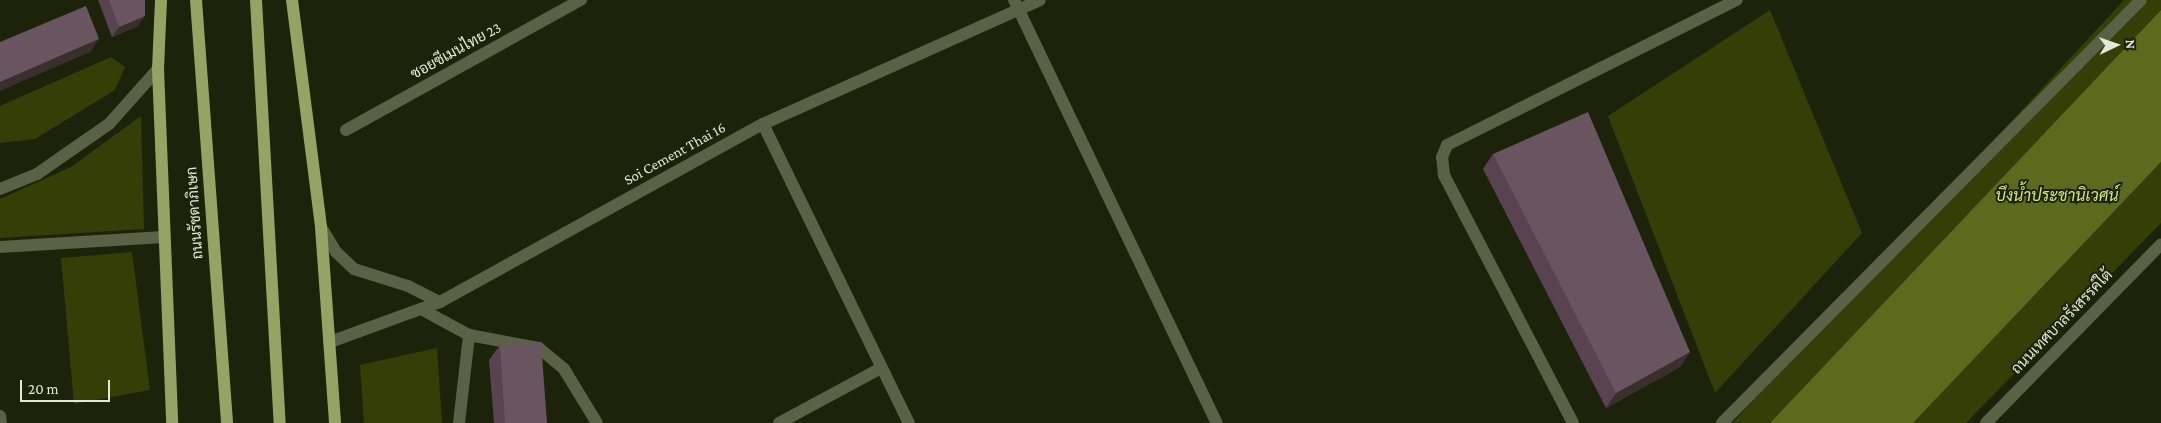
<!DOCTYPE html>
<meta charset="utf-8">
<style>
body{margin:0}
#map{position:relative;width:2161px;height:423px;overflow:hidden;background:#1d220a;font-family:"Crimson Pro",Sarabun,serif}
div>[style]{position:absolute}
.green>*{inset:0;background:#353e06}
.water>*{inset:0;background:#5d6a1e}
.minor>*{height:12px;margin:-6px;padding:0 6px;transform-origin:6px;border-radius:6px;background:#5a6144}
.major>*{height:12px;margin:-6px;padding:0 6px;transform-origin:6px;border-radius:6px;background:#95a365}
.wall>*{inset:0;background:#594350}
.shaded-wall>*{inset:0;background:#3b2f2e}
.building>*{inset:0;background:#68555f}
span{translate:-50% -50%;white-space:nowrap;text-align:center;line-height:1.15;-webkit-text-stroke:4px #1d220a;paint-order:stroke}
.street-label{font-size:15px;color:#e4e8d9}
.water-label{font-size:16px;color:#d1e780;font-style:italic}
.north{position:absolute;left:2091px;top:20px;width:50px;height:50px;-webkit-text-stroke:4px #1d220a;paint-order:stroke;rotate:87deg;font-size:14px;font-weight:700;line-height:20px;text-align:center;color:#e4e8d9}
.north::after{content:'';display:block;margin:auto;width:18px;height:22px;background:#e4e8d9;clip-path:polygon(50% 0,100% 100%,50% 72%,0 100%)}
.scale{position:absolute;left:20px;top:380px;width:90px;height:22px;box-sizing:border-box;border:2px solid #e4e8d9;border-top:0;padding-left:6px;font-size:15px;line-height:18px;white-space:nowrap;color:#e4e8d9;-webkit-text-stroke:4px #1d220a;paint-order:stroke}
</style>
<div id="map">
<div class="green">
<i style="clip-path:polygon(2124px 0,2161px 0,2161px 10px,1770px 423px,1732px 423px)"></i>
<i style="clip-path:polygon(1770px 10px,1862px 233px,1715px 393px,1608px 116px)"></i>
<i style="clip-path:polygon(111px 57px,125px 67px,115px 90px,35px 139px,0 143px,0 106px)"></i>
<i style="clip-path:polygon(141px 116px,144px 229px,0 238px,0 199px,71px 167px)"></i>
<i style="clip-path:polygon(2161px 162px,2161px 223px,1966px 423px,1913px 423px)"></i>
<i style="clip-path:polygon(132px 252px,150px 390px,74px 404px,61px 258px)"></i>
<i style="clip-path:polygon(437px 348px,442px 423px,364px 423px,360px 365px)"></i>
</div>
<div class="water">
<i style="clip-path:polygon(2161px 10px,2161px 162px,1913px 423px,1770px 423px)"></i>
</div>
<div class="minor">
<i style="left:1014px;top:0;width:469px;rotate:64.4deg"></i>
<i style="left:763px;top:124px;width:333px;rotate:64deg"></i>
<i style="left:346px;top:130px;width:269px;rotate:-29deg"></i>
<i style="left:0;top:189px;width:40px;rotate:-22deg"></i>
<i style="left:37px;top:174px;width:88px;rotate:-34.8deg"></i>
<i style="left:109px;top:124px;width:74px;rotate:-48.3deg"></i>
<i style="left:321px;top:227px;width:29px;rotate:59deg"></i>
<i style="left:336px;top:252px;width:25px;rotate:43deg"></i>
<i style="left:354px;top:269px;width:57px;rotate:17.5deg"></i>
<i style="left:408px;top:286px;width:36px;rotate:27deg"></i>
<i style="left:0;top:247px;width:164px;rotate:-3.5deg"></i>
<i style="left:421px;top:309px;width:55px;rotate:28.4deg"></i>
<i style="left:469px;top:335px;width:71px;rotate:10.5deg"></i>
<i style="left:539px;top:348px;width:33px;rotate:40deg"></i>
<i style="left:564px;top:369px;width:63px;rotate:58.6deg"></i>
<i style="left:330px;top:342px;width:117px;rotate:-20deg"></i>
<i style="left:440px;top:302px;width:369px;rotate:-28.9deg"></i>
<i style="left:763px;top:124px;width:303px;rotate:-24.1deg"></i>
<i style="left:0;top:416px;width:7px;rotate:82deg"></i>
<i style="left:459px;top:423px;width:89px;rotate:-83.5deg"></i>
<i style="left:779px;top:423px;width:116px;rotate:-28.3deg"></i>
<i style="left:1573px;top:423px;width:280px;rotate:-117.5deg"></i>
<i style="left:1444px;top:175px;width:18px;rotate:-96deg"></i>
<i style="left:1442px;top:157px;width:13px;rotate:-67deg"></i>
<i style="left:1447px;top:145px;width:324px;rotate:-26.6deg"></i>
<i style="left:1722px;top:423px;width:595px;rotate:-45.27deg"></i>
<i style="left:1986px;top:423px;width:250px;rotate:-45.6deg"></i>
</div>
<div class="major">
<i style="left:161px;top:0;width:69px;rotate:92.5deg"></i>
<i style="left:158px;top:69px;width:354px;rotate:87.7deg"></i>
<i style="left:196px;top:0;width:424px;rotate:85.8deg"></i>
<i style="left:256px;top:0;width:424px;rotate:86.8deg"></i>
<i style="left:292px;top:0;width:229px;rotate:82.7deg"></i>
<i style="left:321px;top:227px;width:196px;rotate:85.9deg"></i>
</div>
<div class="wall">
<i style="clip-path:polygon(98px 0,145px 0,138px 26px,112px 37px)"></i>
<i style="clip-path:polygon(1493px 154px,1690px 352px,1680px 367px,1606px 408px,1483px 169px)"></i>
<i style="clip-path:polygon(500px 345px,547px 423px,494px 423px,489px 360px)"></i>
</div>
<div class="shaded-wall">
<i style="clip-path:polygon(145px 16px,138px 26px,112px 37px,119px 27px)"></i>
<i style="clip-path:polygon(99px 39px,90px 52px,0 91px,0 82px)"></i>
<i style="clip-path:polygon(1690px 352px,1680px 367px,1606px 408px,1616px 393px)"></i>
</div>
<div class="building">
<i style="clip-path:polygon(109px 0,145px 0,145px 16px,119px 27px)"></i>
<i style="clip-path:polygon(86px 6px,99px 39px,0 82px,0 42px)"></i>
<i style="clip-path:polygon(1588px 112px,1690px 352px,1616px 393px,1493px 154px)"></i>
<i style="clip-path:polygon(541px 342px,547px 423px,505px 423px,500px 345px)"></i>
</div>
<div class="street-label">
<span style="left:456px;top:51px;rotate:-29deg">ซอยซีเมนไทย 23</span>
<span style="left:675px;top:154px;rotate:-29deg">Soi Cement Thai 16</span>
<span style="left:195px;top:213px;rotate:-94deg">ถนนรัชดาภิเษก</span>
<span style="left:2062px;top:322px;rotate:-46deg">ถนนเทศบาลรังสรรค์ใต้</span>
</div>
<div class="water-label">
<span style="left:2057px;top:196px">บึงน้ำประชานิเวศน์</span>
</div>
<div class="north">N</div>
<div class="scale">20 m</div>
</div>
